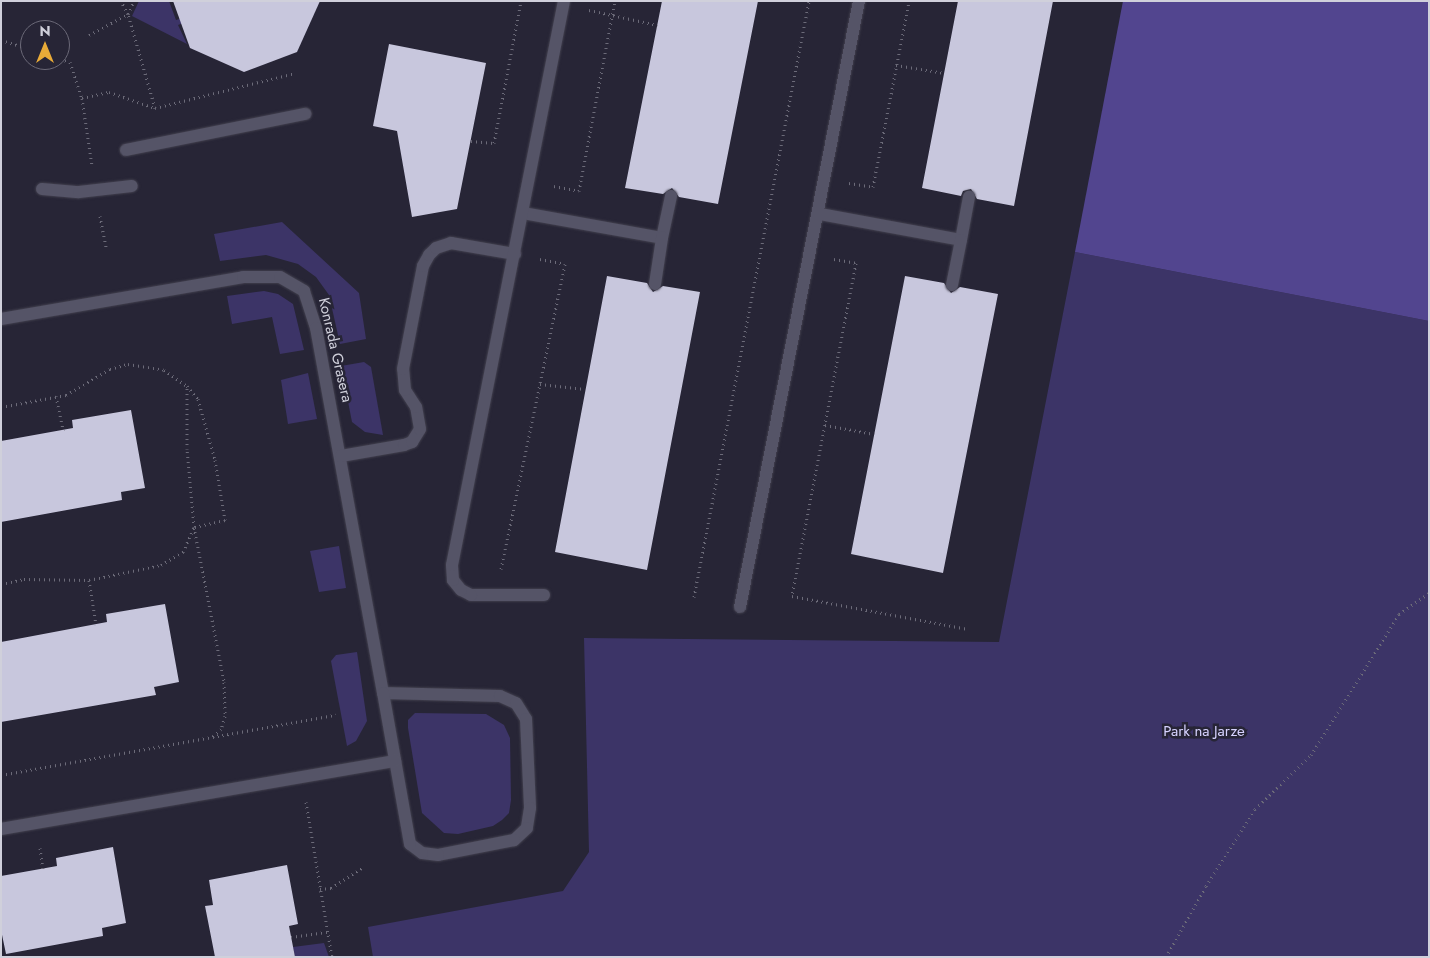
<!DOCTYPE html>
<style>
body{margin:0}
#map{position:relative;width:1430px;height:958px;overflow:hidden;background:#272536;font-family:Jost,sans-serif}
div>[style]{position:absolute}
.green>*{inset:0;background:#3c3467}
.forest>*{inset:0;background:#52458f}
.building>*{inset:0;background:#c8c7dd}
.path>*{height:3px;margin-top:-1.5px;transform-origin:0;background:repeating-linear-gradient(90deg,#6c6b79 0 1px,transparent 0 5px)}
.roads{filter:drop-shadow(0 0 1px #42404e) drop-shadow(0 0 1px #42404e)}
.minor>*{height:12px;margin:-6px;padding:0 6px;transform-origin:6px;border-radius:6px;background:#555467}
span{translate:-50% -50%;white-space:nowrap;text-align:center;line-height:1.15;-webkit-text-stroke:5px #272536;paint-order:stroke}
.street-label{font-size:15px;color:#d0d0db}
.park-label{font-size:15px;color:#d7d3ff}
.frame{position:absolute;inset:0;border:2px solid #d0d0db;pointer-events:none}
.north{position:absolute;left:20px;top:20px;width:50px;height:50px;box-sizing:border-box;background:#272536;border:1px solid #6b6978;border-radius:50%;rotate:0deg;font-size:14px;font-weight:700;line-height:20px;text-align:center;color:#d0d0db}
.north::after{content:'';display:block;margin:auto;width:18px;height:22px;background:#e9ab38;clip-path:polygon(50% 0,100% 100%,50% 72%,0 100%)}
</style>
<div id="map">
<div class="green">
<i style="clip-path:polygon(139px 1px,169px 1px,176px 20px,186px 17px,188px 21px,178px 25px,187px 44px,132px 16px)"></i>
<i style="clip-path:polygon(282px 222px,359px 293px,366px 339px,340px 344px,329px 295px,316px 277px,298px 264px,266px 255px,220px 261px,214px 234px)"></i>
<i style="clip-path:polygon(1075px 252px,1429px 321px,1429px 957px,373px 957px,368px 927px,563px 891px,589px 852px,584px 638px,999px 642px)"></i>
<i style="clip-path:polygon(264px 291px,278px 294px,293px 304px,304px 350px,280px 354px,272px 317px,232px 324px,227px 296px)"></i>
<i style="clip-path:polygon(364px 362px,371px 367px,383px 435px,365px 432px,352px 422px,341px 366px)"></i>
<i style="clip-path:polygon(308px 373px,317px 419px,288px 424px,281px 380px)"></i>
<i style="clip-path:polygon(339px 546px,346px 588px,319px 592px,310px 551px)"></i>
<i style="clip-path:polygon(357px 652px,367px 721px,356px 741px,347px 746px,331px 661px,336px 655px)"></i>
<i style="clip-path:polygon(415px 713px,486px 714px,504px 725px,510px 738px,511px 800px,509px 813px,502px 820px,493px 826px,458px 834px,444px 833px,422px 813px,408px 728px,408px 720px)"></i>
<i style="clip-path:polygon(324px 943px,329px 957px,295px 957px,293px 947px)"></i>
</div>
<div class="forest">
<i style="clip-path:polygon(1123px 1px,1429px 1px,1429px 321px,1075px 252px)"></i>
</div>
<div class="building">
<i style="clip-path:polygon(173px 1px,320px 1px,297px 52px,244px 72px,190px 48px)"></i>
<i style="clip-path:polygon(662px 1px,758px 1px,718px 204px,679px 197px,672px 188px,663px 194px,625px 188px)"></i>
<i style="clip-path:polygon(958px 1px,1053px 1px,1014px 206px,977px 199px,971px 189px,963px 191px,961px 196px,922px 188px)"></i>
<i style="clip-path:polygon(389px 44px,486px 63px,457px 209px,412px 217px,397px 131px,373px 126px)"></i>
<i style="clip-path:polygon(607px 276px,647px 283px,653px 292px,663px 286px,700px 292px,647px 570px,555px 552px)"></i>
<i style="clip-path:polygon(905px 276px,944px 283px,951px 293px,960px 287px,998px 294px,943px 573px,851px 554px)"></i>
<i style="clip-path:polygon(131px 410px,145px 488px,121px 492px,122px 500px,1px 522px,1px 441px,73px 428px,72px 420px)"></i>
<i style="clip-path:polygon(165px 604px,179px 682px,154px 687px,156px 695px,1px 722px,1px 642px,107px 622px,106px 614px)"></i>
<i style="clip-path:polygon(113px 847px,126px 923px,102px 928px,103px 936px,6px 954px,1px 930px,1px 876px,57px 866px,56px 858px)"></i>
<i style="clip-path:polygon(287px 865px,298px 924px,289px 926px,295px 957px,215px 957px,205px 906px,213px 905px,209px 880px)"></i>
</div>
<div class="path">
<i style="left:589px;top:10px;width:70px;rotate:12.4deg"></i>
<i style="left:89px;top:35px;width:44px;rotate:-28.3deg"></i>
<i style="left:128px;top:14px;width:15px;rotate:-118deg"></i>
<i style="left:1px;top:40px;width:30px;rotate:17deg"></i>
<i style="left:60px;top:59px;width:10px;rotate:17deg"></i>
<i style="left:70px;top:62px;width:38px;rotate:72deg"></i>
<i style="left:82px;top:98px;width:69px;rotate:81.6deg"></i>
<i style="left:896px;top:65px;width:49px;rotate:9.5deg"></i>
<i style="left:82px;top:98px;width:28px;rotate:-13deg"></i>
<i style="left:109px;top:92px;width:49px;rotate:19.2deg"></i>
<i style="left:155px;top:108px;width:98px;rotate:-106deg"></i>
<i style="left:128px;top:14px;width:14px;rotate:-65deg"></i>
<i style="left:155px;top:108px;width:144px;rotate:-14deg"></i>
<i style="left:471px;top:141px;width:23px;rotate:5deg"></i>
<i style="left:494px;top:143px;width:145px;rotate:-79.2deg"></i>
<i style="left:849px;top:183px;width:24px;rotate:9deg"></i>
<i style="left:873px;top:187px;width:189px;rotate:-79deg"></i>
<i style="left:554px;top:186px;width:25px;rotate:11deg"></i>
<i style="left:579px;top:191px;width:193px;rotate:-79.3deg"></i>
<i style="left:100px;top:216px;width:33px;rotate:79deg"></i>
<i style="left:540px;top:259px;width:25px;rotate:11deg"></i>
<i style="left:565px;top:264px;width:123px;rotate:101.8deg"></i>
<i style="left:540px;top:384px;width:45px;rotate:6.3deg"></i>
<i style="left:834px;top:259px;width:22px;rotate:10deg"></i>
<i style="left:856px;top:263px;width:339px;rotate:100.9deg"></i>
<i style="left:792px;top:596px;width:179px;rotate:10.6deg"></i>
<i style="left:56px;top:396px;width:35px;rotate:78deg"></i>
<i style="left:1px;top:407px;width:66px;rotate:-10.5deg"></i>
<i style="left:66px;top:395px;width:51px;rotate:-30.6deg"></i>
<i style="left:110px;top:369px;width:19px;rotate:-16deg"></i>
<i style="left:128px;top:364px;width:36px;rotate:9deg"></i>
<i style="left:164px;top:370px;width:28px;rotate:35deg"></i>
<i style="left:187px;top:386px;width:17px;rotate:50deg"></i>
<i style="left:198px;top:399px;width:63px;rotate:74.4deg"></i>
<i style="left:215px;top:460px;width:61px;rotate:80.5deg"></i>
<i style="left:225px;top:520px;width:32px;rotate:167deg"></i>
<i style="left:194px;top:527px;width:158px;rotate:79deg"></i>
<i style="left:224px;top:682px;width:34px;rotate:88deg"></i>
<i style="left:225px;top:716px;width:14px;rotate:107deg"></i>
<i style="left:221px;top:729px;width:12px;rotate:138deg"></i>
<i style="left:825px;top:425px;width:50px;rotate:10.4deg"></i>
<i style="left:501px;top:569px;width:189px;rotate:-78.1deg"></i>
<i style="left:89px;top:580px;width:45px;rotate:81deg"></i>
<i style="left:1px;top:584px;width:24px;rotate:-12deg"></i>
<i style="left:24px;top:579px;width:65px;rotate:0.9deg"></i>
<i style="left:89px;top:580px;width:74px;rotate:-11.8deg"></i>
<i style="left:161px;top:565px;width:26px;rotate:-31deg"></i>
<i style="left:183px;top:552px;width:27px;rotate:-66deg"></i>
<i style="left:194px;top:527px;width:78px;rotate:-95.1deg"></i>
<i style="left:187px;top:449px;width:63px;rotate:-90deg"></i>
<i style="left:694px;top:597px;width:607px;rotate:-79.08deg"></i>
<i style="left:1px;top:775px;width:340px;rotate:-10.2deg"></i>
<i style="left:306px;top:802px;width:157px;rotate:80.5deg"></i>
<i style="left:40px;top:848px;width:21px;rotate:82deg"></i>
<i style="left:320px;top:889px;width:11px;rotate:-5deg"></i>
<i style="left:331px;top:888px;width:38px;rotate:-33deg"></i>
<i style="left:291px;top:937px;width:37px;rotate:-8deg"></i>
<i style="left:1166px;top:957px;width:81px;rotate:-60.6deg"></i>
<i style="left:1206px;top:886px;width:91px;rotate:-57.5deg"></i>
<i style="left:1255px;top:809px;width:78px;rotate:-44deg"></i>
<i style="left:1311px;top:755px;width:166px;rotate:-58deg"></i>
<i style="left:1399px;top:614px;width:37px;rotate:-35deg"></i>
</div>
<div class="roads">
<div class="minor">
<i style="left:126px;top:150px;width:183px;rotate:-11.4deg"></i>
<i style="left:42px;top:189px;width:37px;rotate:5deg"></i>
<i style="left:79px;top:192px;width:53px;rotate:-6.5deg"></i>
<i style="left:523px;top:213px;width:141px;rotate:10.2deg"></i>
<i style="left:662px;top:238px;width:43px;rotate:-77.9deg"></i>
<i style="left:820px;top:214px;width:143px;rotate:10.4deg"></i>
<i style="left:961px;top:240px;width:44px;rotate:-79.5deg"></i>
<i style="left:655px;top:284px;width:47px;rotate:-81.3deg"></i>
<i style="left:952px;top:285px;width:46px;rotate:-78.7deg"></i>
<i style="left:1px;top:319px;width:246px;rotate:-9.8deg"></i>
<i style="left:243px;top:277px;width:37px"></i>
<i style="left:280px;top:277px;width:28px;rotate:30deg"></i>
<i style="left:304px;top:291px;width:39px;rotate:72deg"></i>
<i style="left:316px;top:328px;width:371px;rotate:79.6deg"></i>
<i style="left:341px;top:456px;width:64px;rotate:-9.9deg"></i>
<i style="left:404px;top:445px;width:9px;rotate:-21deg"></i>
<i style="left:412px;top:442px;width:15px;rotate:-58deg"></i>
<i style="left:420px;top:429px;width:22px;rotate:-100deg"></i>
<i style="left:416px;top:407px;width:20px;rotate:-123deg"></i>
<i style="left:405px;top:390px;width:21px;rotate:-95deg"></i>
<i style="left:403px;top:369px;width:105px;rotate:-79deg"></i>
<i style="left:423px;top:266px;width:13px;rotate:-61deg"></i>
<i style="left:429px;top:255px;width:10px;rotate:-45deg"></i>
<i style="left:436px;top:248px;width:16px;rotate:-18deg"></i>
<i style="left:451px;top:243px;width:65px;rotate:9.8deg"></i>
<i style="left:544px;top:595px;width:73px;rotate:180deg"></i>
<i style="left:471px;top:595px;width:11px;rotate:-153deg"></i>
<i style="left:461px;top:590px;width:13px;rotate:-129deg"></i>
<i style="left:453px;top:580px;width:15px;rotate:-94deg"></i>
<i style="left:452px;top:565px;width:575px;rotate:-78.77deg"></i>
<i style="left:740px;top:607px;width:618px;rotate:-78.89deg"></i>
<i style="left:383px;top:693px;width:117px;rotate:1.5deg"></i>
<i style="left:500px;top:696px;width:17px;rotate:24deg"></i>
<i style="left:516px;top:703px;width:19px;rotate:58deg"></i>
<i style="left:526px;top:719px;width:89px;rotate:87.4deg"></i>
<i style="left:530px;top:808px;width:20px;rotate:99deg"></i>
<i style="left:527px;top:828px;width:18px;rotate:137deg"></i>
<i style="left:514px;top:840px;width:77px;rotate:168.8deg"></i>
<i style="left:438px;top:855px;width:16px;rotate:-173deg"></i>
<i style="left:422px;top:853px;width:15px;rotate:-143deg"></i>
<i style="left:410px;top:844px;width:153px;rotate:-100.1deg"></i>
<i style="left:1px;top:829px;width:400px;rotate:-9.8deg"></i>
</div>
</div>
<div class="street-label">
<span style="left:335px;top:350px;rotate:77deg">Konrada Grasera</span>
</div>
<div class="park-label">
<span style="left:1204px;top:732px">Park na Jarze</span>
</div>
<div class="frame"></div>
<div class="north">N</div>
</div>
